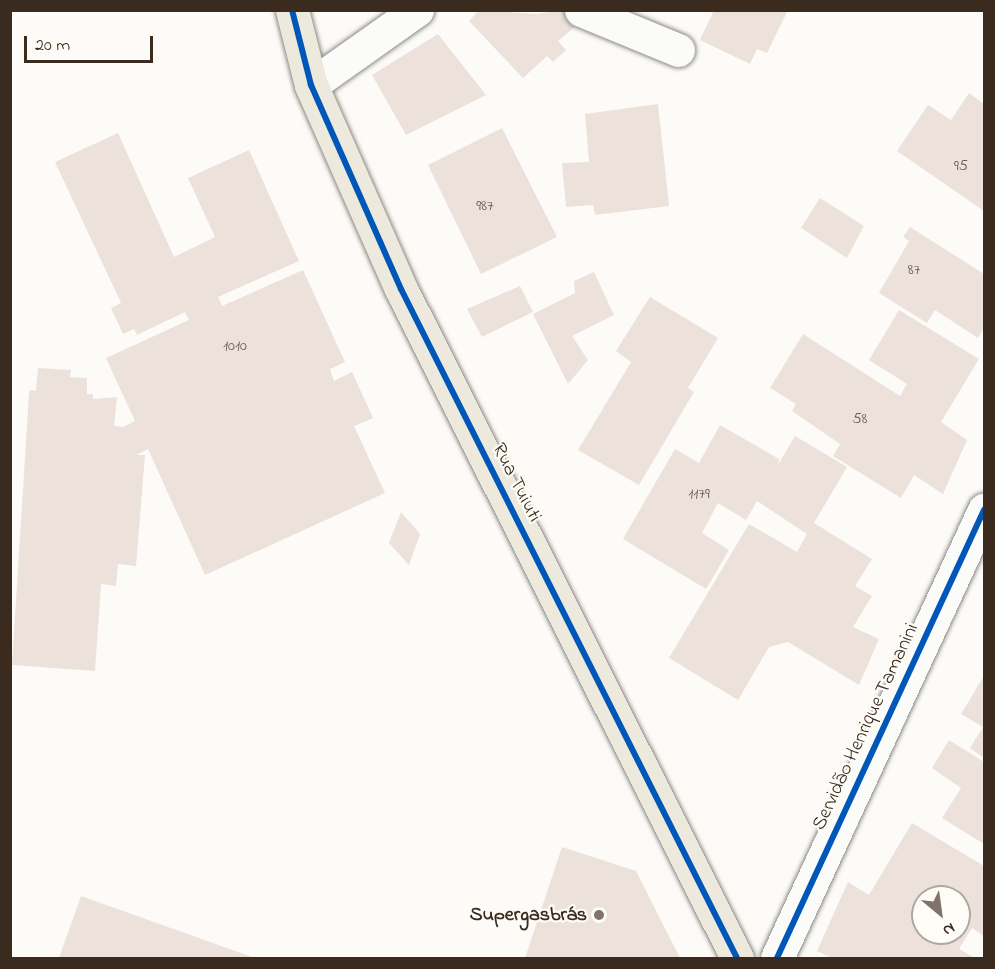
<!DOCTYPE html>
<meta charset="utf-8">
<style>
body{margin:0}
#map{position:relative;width:995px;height:969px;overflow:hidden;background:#fcfbf8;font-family:"Indie Flower",sans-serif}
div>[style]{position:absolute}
.building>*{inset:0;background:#ece1db}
.roads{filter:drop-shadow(0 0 2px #8d8985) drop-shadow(0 0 2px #8d8985)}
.minor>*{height:33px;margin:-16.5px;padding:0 16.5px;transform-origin:16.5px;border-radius:16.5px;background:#fbfbf9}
.primary>*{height:33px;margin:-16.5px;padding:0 16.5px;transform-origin:16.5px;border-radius:16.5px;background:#edeadd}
.cycleway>*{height:6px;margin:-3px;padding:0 3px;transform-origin:3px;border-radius:3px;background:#0057b8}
.dots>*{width:16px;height:16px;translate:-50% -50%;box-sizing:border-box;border:3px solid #fdfcf7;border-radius:50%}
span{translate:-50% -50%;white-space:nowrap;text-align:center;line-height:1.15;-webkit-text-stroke:4.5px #fdfcf7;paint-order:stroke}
.number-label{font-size:16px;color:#67584d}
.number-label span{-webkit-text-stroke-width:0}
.street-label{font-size:20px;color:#3b2a1e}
.poi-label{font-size:20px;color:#3b2a1e;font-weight:700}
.right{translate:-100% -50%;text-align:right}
.frame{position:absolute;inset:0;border:12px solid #3b2a1e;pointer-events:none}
.north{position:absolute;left:911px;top:885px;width:60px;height:60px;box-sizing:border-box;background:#fdfcf7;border:2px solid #afa8a0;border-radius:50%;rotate:151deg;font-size:16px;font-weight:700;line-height:24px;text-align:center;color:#3b2a1e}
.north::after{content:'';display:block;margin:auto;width:21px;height:27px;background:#7f736a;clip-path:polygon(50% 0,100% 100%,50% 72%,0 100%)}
.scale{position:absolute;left:24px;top:36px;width:129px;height:27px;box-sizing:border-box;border:3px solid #3b2a1e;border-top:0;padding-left:8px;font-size:18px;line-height:21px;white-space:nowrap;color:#3b2a1e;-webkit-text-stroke:4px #fdfcf7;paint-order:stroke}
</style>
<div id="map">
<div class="building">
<i style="clip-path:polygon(479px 10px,536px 14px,563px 10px,577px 25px,558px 41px,566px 50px,553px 62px,547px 56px,523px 78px,469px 21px)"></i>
<i style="clip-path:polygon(714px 10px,788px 10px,767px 53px,757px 49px,750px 64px,700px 40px)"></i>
<i style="clip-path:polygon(438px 34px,486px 95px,406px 135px,372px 75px)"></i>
<i style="clip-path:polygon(969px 93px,984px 104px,984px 211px,897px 151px,928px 105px,951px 120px)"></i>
<i style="clip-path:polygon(658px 104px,669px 206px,595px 215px,593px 205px,566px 207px,562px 163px,589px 162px,585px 114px)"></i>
<i style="clip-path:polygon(502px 128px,557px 237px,481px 274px,428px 165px)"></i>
<i style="clip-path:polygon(118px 133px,174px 257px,215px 237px,188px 178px,249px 150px,299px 261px,218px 297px,222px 306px,303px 270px,345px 362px,330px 369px,334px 381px,352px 372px,373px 418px,354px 426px,385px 493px,205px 575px,148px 449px,136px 455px,145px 455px,136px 566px,118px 564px,116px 586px,101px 584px,95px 671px,12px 665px,29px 394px,30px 390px,36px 391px,38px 368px,71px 370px,70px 377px,87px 378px,87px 394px,93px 394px,93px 399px,117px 397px,114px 426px,123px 427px,135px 421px,106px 358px,189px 320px,185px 312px,137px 335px,134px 329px,123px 334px,111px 308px,121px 303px,55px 162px)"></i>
<i style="clip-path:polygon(820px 198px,864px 226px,847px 258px,801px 228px)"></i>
<i style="clip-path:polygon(910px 227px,984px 274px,984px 328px,978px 338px,935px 310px,927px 323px,879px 293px,909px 241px,903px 237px)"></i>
<i style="clip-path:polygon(594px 272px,614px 315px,572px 336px,588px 360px,568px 384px,533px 314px,575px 293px,574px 281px)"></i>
<i style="clip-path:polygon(520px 286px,533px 312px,482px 337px,467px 309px)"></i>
<i style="clip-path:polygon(650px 297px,718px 338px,688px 388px,694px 392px,639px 485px,578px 450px,631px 362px,616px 351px)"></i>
<i style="clip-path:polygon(899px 310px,979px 359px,941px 422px,967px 440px,943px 494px,914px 475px,901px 498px,833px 456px,840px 444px,792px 411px,796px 404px,770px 388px,803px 334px,900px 396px,907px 384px,869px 360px)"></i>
<i style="clip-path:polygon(720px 425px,779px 459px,778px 465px,795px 436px,847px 467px,814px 523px,872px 559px,855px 586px,872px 596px,853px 627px,879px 639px,859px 685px,788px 642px,769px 647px,738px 700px,669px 658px,749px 524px,797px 552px,807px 534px,757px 501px,746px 520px,718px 503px,702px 533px,729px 550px,706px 589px,623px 539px,675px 449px,699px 463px)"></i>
<i style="clip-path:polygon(401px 512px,420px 534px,409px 565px,389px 543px)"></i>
<i style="clip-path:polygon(984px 676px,984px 758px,970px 748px,983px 727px,961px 714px)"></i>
<i style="clip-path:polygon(949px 740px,984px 762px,984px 844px,942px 818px,961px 788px,932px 768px)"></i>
<i style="clip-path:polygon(evenodd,912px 823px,984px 866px,984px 936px,972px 928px,959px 949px,975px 958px,832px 958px,817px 951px,848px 882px,869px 895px,912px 823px,923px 897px,959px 897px,959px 933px,923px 933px,923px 897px)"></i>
<i style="clip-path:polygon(562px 847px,636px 871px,680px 958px,525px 958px)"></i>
<i style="clip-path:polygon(81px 896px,255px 958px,59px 958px)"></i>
</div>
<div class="roads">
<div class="minor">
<i style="left:581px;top:10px;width:105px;rotate:22.4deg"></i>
<i style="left:311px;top:85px;width:130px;rotate:-35.3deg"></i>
<i style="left:777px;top:958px;width:494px;rotate:-65.2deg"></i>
</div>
<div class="primary">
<i style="left:292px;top:10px;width:77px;rotate:75.8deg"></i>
<i style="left:311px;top:85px;width:223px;rotate:66.2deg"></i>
<i style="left:401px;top:289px;width:749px;rotate:63.33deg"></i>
</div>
</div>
<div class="cycleway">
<i style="left:292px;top:10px;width:77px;rotate:75.8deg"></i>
<i style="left:311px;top:85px;width:223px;rotate:66.2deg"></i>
<i style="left:401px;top:289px;width:749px;rotate:63.33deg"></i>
<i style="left:777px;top:958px;width:494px;rotate:-65.2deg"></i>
</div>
<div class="dots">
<i style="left:599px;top:915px;background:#7f736a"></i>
</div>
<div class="number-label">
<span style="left:961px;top:166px">95</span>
<span style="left:485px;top:206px">987</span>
<span style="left:914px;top:270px">87</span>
<span style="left:235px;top:346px">1010</span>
<span style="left:860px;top:419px">58</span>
<span style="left:699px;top:494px">1179</span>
</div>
<div class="street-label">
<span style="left:516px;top:483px;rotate:63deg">Rua Tuiuti</span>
<span style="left:866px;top:727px;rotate:-65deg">Servidão Henrique Tamanini</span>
</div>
<div class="poi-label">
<span class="right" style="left:587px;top:915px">Supergasbrás</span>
</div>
<div class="frame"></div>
<div class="north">N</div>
<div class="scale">20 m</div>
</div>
